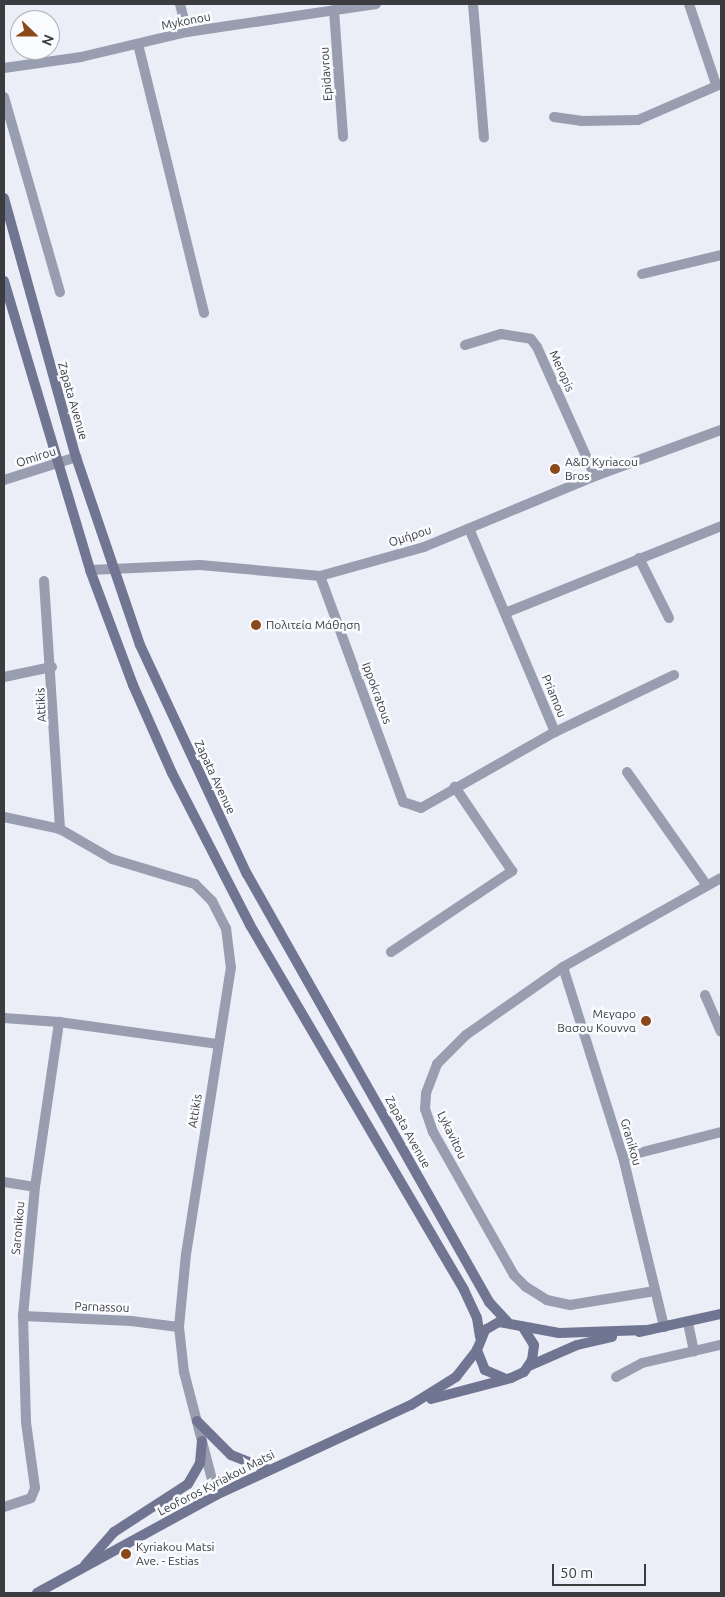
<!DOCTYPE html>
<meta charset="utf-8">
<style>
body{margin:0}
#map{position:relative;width:725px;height:1597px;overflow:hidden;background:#ebedf7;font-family:Ubuntu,sans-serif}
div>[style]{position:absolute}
.minor>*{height:10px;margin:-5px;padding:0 5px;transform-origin:5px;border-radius:5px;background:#989db0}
.tertiary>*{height:10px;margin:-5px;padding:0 5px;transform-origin:5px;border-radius:5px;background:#989db0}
.secondary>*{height:10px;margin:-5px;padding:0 5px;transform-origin:5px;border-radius:5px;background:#707591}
.dots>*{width:14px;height:14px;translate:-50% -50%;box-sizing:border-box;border:2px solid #fafbff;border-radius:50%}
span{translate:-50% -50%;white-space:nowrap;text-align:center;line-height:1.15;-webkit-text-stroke:5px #fafbff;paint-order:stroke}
.street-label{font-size:12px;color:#3b3c40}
.poi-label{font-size:12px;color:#3b3c40}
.left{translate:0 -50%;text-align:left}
.right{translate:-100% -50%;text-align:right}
.frame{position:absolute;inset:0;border:5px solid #3b3c40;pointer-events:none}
.north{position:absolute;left:10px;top:10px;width:50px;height:50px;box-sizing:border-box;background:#fafbff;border:1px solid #aeafb3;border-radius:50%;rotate:112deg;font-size:14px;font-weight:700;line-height:20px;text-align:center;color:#3b3c40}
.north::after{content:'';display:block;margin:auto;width:18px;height:22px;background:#8b4818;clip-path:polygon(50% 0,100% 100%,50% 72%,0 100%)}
.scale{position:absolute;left:552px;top:1564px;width:94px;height:22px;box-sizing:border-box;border:2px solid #3b3c40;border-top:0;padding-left:6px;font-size:15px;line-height:18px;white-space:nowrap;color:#3b3c40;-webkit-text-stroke:4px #fafbff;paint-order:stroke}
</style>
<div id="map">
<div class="minor">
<i style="left:180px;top:4px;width:29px;rotate:76deg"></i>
<i style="left:473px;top:4px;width:134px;rotate:85.3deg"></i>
<i style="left:689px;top:4px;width:84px;rotate:71.4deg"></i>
<i style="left:334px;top:10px;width:127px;rotate:85.9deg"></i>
<i style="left:138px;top:44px;width:277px;rotate:76.2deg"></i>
<i style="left:4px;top:68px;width:78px;rotate:-8.1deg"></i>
<i style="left:81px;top:57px;width:109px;rotate:-13.3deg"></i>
<i style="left:187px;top:32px;width:191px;rotate:-8.4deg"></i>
<i style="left:4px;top:97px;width:203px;rotate:74deg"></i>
<i style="left:554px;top:117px;width:27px;rotate:8deg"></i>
<i style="left:581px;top:121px;width:57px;rotate:-1deg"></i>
<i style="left:638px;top:120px;width:90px;rotate:-23.4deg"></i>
<i style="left:642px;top:274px;width:81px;rotate:-13.5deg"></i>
<i style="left:465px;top:345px;width:38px;rotate:-17deg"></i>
<i style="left:501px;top:334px;width:30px;rotate:9deg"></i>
<i style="left:531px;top:339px;width:10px;rotate:53deg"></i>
<i style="left:537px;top:347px;width:141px;rotate:65.8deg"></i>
<i style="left:639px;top:558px;width:67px;rotate:63.4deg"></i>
<i style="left:320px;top:576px;width:241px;rotate:69.8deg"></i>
<i style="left:403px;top:802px;width:19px;rotate:18deg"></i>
<i style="left:421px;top:808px;width:154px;rotate:-29.6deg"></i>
<i style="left:555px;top:732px;width:221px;rotate:-112.9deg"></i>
<i style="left:44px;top:581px;width:249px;rotate:86.3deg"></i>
<i style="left:505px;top:613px;width:233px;rotate:-21.9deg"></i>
<i style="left:4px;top:677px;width:49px;rotate:-11.8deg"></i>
<i style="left:555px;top:732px;width:132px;rotate:-25.6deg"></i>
<i style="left:627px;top:772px;width:139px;rotate:54.9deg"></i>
<i style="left:4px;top:817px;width:57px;rotate:12.1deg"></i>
<i style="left:60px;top:829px;width:60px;rotate:30deg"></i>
<i style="left:112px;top:859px;width:87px;rotate:16.8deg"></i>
<i style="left:195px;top:884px;width:24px;rotate:45deg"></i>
<i style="left:212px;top:901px;width:30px;rotate:63deg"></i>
<i style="left:226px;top:928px;width:39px;rotate:83deg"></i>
<i style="left:231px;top:967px;width:291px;rotate:98.9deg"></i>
<i style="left:186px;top:1254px;width:73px;rotate:95.5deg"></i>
<i style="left:179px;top:1327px;width:45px;rotate:83.7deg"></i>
<i style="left:184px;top:1372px;width:127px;rotate:75.4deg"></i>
<i style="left:391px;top:952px;width:146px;rotate:-33.8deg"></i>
<i style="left:512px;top:871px;width:102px;rotate:-124.2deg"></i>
<i style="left:563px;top:967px;width:199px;rotate:72.5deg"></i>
<i style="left:623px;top:1157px;width:175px;rotate:76.4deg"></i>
<i style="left:705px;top:995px;width:40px;rotate:66.6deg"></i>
<i style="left:4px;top:1018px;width:55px;rotate:4.2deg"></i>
<i style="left:59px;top:1022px;width:161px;rotate:7.9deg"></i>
<i style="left:623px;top:1157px;width:101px;rotate:-14.3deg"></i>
<i style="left:4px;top:1182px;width:31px;rotate:9deg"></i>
<i style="left:655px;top:1291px;width:86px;rotate:170.6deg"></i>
<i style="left:570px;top:1305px;width:24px;rotate:-168deg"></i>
<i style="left:547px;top:1300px;width:25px;rotate:-148deg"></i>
<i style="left:526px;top:1287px;width:17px;rotate:-135deg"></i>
<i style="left:514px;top:1275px;width:164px;rotate:-119.5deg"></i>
<i style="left:433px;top:1132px;width:24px;rotate:-109deg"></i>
<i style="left:425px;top:1109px;width:16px;rotate:-86deg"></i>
<i style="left:426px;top:1093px;width:31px;rotate:-69deg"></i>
<i style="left:437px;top:1064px;width:41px;rotate:-45deg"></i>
<i style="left:466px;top:1035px;width:118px;rotate:-35deg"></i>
<i style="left:563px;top:967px;width:181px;rotate:-29.4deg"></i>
<i style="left:23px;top:1316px;width:108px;rotate:2.7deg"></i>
<i style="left:131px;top:1321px;width:48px;rotate:7.1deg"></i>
<i style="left:688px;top:1323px;width:29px;rotate:78deg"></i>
<i style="left:694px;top:1351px;width:28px;rotate:-13deg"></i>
<i style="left:616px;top:1377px;width:30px;rotate:-28deg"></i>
<i style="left:642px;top:1363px;width:53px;rotate:-13deg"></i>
<i style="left:4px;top:1507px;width:28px;rotate:-18deg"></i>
<i style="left:31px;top:1498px;width:11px;rotate:-68deg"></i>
<i style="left:35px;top:1488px;width:67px;rotate:-97.8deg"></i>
<i style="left:26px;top:1422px;width:106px;rotate:-91.6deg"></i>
<i style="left:23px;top:1316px;width:130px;rotate:-84.7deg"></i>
<i style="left:35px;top:1187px;width:167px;rotate:-81.7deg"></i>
</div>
<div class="tertiary">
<i style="left:4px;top:480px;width:76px;rotate:-17.7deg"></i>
<i style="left:90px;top:570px;width:110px;rotate:-2.6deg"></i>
<i style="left:200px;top:565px;width:121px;rotate:5.2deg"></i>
<i style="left:320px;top:576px;width:108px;rotate:-15.6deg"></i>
<i style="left:424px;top:547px;width:185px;rotate:-22.5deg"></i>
<i style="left:595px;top:476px;width:134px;rotate:-20.1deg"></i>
</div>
<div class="secondary">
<i style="left:4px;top:198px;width:269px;rotate:74.5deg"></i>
<i style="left:76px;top:457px;width:199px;rotate:71.2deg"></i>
<i style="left:140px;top:645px;width:253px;rotate:65deg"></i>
<i style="left:247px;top:874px;width:492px;rotate:60.5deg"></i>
<i style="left:489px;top:1302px;width:26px;rotate:47deg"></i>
<i style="left:4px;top:281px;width:302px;rotate:73.4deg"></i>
<i style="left:90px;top:570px;width:123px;rotate:69.5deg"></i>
<i style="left:133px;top:685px;width:96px;rotate:66.1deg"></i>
<i style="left:172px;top:773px;width:171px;rotate:62.8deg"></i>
<i style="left:250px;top:925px;width:423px;rotate:59.6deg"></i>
<i style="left:464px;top:1290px;width:31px;rotate:65deg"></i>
<i style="left:477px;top:1318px;width:19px;rotate:81deg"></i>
<i style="left:639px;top:1332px;width:84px;rotate:-12.4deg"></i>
<i style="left:529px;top:1366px;width:52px;rotate:-23.6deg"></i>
<i style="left:577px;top:1345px;width:36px;rotate:-13deg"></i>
<i style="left:504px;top:1378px;width:21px;rotate:-157deg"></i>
<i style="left:485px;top:1370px;width:22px;rotate:-112deg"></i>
<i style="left:477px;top:1350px;width:22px;rotate:-68deg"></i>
<i style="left:485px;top:1330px;width:16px;rotate:-30deg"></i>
<i style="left:499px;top:1322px;width:61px;rotate:10.4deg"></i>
<i style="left:559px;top:1333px;width:86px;rotate:-2deg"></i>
<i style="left:431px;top:1399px;width:83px;rotate:-14.7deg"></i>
<i style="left:511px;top:1378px;width:14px;rotate:-25deg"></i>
<i style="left:524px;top:1372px;width:14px;rotate:-56deg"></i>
<i style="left:532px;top:1360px;width:15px;rotate:-82deg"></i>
<i style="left:534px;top:1345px;width:22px;rotate:-122deg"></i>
<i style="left:197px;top:1421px;width:48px;rotate:45deg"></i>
<i style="left:231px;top:1455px;width:41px;rotate:21.5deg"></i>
<i style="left:85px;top:1565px;width:44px;rotate:-48.7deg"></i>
<i style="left:114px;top:1532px;width:88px;rotate:-33deg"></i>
<i style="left:188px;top:1484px;width:24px;rotate:-60deg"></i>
<i style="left:200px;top:1463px;width:22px;rotate:-85deg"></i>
<i style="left:37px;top:1593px;width:204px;rotate:-28.7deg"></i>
<i style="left:216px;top:1495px;width:215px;rotate:-24.8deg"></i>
<i style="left:411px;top:1405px;width:53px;rotate:-31.9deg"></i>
<i style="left:456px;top:1377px;width:34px;rotate:-52deg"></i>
</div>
<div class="dots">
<i style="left:555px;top:469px;background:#8b4818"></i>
<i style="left:256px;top:625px;background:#8b4818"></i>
<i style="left:646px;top:1021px;background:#8b4818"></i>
<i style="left:126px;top:1554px;background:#8b4818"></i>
</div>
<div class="street-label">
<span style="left:186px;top:21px;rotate:-11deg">Mykonou</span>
<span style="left:326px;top:74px;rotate:-94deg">Epidavrou</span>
<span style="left:562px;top:371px;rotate:66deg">Meropis</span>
<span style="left:73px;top:401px;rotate:74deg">Zapata Avenue</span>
<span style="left:36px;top:457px;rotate:-18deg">Omirou</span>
<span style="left:410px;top:536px;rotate:-18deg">Ομήρου</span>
<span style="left:377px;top:693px;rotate:70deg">Ippokratous</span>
<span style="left:554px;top:696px;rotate:67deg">Priamou</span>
<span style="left:41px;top:705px;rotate:-93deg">Attikis</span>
<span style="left:215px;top:777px;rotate:65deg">Zapata Avenue</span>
<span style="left:195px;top:1111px;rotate:-81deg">Attikis</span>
<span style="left:408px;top:1132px;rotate:61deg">Zapata Avenue</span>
<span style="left:452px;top:1135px;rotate:64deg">Lykavitou</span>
<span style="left:631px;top:1142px;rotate:74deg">Granikou</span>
<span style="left:18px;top:1228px;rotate:-85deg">Saronikou</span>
<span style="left:102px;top:1307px;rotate:2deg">Parnassou</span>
<span style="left:216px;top:1483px;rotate:-27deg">Leoforos Kyriakou Matsi</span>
</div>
<div class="poi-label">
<span class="left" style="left:565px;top:469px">A&amp;D Kyriacou<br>Bros</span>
<span class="left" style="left:266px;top:625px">Πολιτεία Μάθηση</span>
<span class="right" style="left:636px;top:1021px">Μεγαρο<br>Βασου Κουννα</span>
<span class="left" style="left:136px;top:1554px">Kyriakou Matsi<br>Ave. - Estias</span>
</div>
<div class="frame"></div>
<div class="north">N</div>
<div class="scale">50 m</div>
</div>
